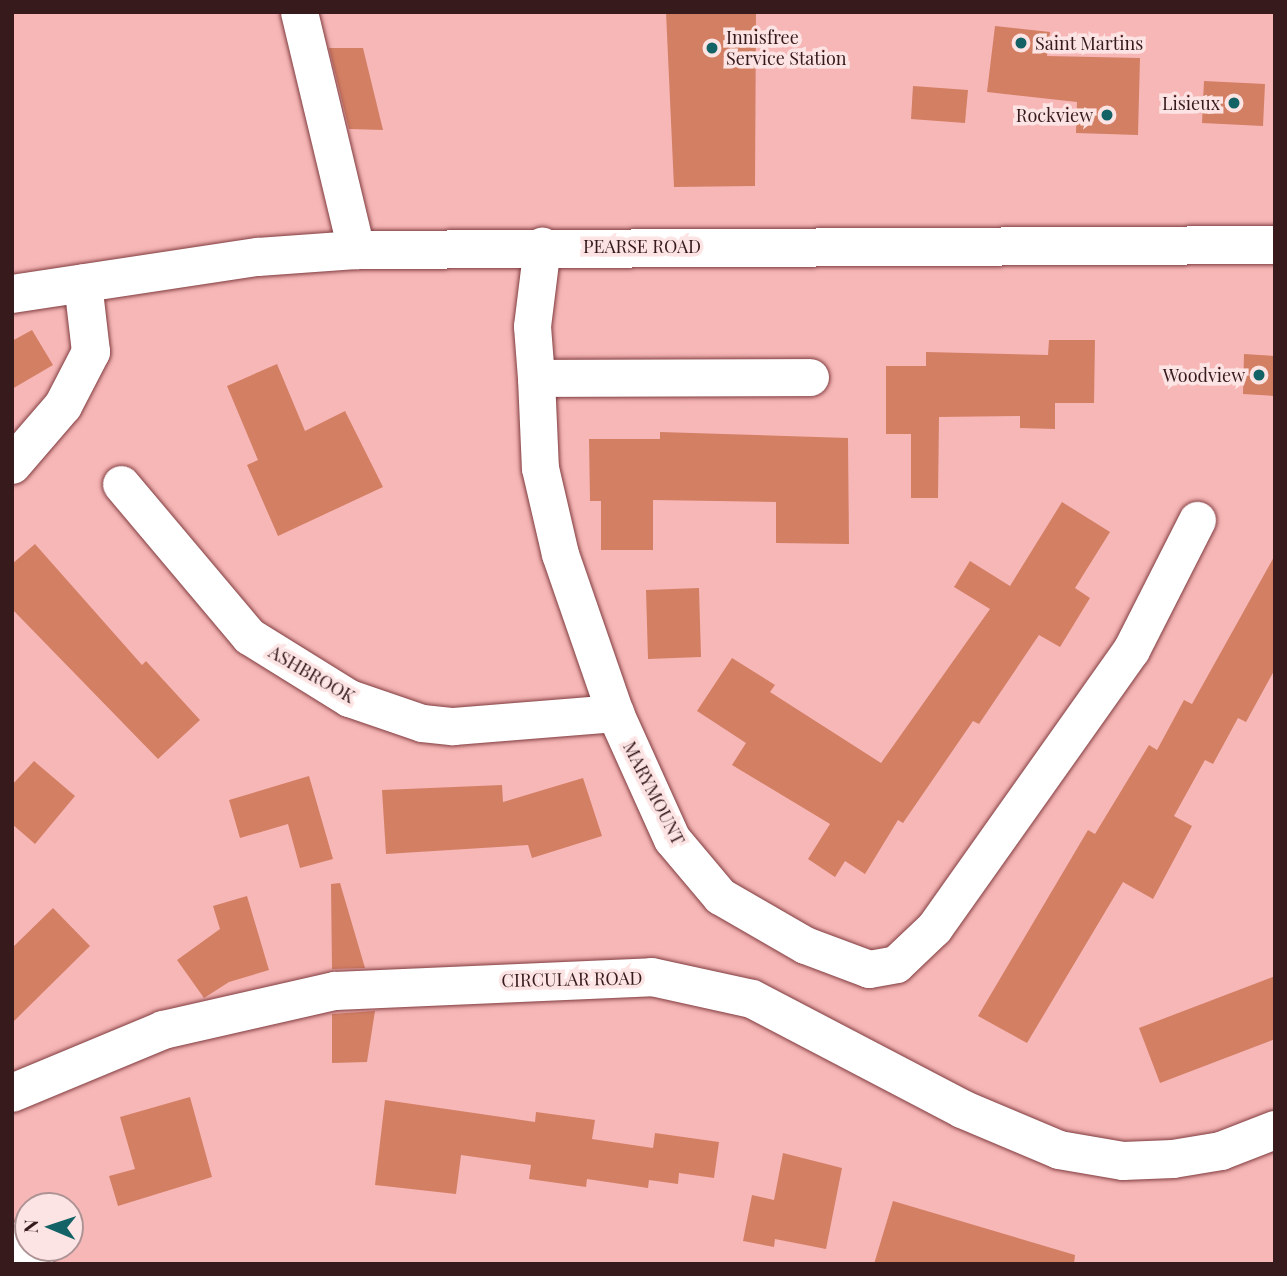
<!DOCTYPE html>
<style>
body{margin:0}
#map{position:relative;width:1287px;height:1276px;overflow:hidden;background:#f7b7b7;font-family:"Playfair Display",serif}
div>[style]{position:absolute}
.building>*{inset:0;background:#d37f64}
.roads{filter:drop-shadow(0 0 2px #803c3f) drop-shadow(0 0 2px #803c3f)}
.street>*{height:37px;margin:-18.5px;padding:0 18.5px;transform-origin:18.5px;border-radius:18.5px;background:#fff}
.secondary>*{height:38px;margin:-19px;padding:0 19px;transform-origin:19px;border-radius:19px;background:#fff}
.dots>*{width:19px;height:19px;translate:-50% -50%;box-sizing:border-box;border:4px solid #fde4e4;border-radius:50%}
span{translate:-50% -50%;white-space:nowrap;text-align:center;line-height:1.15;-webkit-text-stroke:7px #fde4e4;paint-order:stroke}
.poi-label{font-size:18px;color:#371a1b}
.left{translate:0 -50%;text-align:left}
.right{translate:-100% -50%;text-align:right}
.street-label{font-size:18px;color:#371a1b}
.frame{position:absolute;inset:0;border:14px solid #371a1b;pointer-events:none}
.north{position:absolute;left:14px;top:1192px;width:70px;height:70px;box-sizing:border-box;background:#fde4e4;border:2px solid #ae9394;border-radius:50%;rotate:272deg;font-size:19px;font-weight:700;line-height:28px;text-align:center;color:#371a1b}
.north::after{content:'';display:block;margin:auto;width:24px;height:32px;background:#136366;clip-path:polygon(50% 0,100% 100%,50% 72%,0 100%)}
</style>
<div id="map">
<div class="building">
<i style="clip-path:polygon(666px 12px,756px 12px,755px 186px,674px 187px)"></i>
<i style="clip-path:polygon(995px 26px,1050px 32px,1047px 56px,1140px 58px,1138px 135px,1076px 133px,1077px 102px,987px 92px)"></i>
<i style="clip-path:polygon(329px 48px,363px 48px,383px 130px,349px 129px)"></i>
<i style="clip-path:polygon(1204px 81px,1265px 84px,1263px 126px,1202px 123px)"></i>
<i style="clip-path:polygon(913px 86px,968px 90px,965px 123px,911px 119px)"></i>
<i style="clip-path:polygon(32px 330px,53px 365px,12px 389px,12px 341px)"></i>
<i style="clip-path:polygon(1049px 340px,1095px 340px,1094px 403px,1055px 403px,1055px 429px,1020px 428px,1020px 416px,939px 417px,938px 498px,911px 498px,911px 434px,886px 434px,886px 366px,926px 366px,926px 352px,1048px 355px)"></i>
<i style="clip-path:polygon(1244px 354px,1275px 356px,1275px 396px,1243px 394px)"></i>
<i style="clip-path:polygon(277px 364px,305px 431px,345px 411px,383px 487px,278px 536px,247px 465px,258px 460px,227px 386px)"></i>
<i style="clip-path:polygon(660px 432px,848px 438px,849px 544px,776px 543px,776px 502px,653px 500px,653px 550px,601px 550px,601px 501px,590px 501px,589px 439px,660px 439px)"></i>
<i style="clip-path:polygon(1062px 502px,1110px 532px,1075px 588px,1090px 598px,1060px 647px,1039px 635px,979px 724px,973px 721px,903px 823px,898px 820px,865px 874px,845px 861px,835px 877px,808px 859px,830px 824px,732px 765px,746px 743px,697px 711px,732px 658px,775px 685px,770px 692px,881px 763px,990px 609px,954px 587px,970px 561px,1010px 586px)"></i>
<i style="clip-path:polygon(35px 544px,142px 665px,146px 661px,200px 720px,158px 759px,12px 609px,12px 564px)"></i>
<i style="clip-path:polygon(1275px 555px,1275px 669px,1246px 722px,1238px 718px,1213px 764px,1205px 760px,1174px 816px,1192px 826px,1153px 899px,1123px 882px,1027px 1043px,978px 1016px,1088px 830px,1095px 834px,1149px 745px,1157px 750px,1184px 700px,1192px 704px)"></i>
<i style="clip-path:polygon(699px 588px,701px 657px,648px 659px,646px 590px)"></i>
<i style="clip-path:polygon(34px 761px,75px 796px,35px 844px,12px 824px,12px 785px)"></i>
<i style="clip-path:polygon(309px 776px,333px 859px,300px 868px,288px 824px,240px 838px,229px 800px)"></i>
<i style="clip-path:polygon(583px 778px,602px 836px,532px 858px,528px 845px,386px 854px,382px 790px,502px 785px,503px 802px)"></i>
<i style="clip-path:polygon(340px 883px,365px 968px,332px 969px,331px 884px)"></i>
<i style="clip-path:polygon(247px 896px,269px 970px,229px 982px,204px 998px,177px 960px,220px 929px,213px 906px)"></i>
<i style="clip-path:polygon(53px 908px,90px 946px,12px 1023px,12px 948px)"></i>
<i style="clip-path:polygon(1275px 976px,1275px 1039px,1160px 1083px,1139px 1028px)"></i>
<i style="clip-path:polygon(375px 1011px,367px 1062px,332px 1063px,332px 1014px)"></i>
<i style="clip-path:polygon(190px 1097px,212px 1177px,118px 1206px,109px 1176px,135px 1169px,120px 1117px)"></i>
<i style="clip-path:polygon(385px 1100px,535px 1122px,536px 1112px,595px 1120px,592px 1139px,653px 1148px,655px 1133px,719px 1142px,714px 1178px,679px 1173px,678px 1184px,649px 1180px,648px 1188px,587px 1179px,586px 1187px,529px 1179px,531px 1165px,461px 1155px,456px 1194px,375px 1185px)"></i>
<i style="clip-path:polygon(783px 1153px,842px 1168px,826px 1249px,775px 1239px,774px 1247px,743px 1241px,752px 1195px,774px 1200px)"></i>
<i style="clip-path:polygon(893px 1201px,1075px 1255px,1074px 1264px,874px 1264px)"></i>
</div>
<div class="roads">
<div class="street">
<i style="left:299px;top:12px;width:245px;rotate:76.5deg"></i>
<i style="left:810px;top:377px;width:274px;rotate:179.8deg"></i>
<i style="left:536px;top:378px;width:90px;rotate:87.5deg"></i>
<i style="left:540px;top:468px;width:88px;rotate:76.9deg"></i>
<i style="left:560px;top:554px;width:168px;rotate:70.9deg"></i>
<i style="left:615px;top:713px;width:138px;rotate:65.7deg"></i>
<i style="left:672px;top:839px;width:75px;rotate:49.9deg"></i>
<i style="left:720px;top:896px;width:98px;rotate:30deg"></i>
<i style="left:805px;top:945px;width:68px;rotate:20.6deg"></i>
<i style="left:869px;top:969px;width:27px;rotate:-10deg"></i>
<i style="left:896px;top:964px;width:52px;rotate:-43.5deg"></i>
<i style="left:934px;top:928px;width:341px;rotate:-54.7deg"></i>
<i style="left:1131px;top:650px;width:146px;rotate:-63.1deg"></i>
<i style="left:536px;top:378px;width:52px;rotate:-94.4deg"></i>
<i style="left:532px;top:326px;width:81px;rotate:-82.9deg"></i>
<i style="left:121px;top:484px;width:199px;rotate:49.9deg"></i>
<i style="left:249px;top:636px;width:118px;rotate:31.8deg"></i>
<i style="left:349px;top:698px;width:77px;rotate:18.9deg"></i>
<i style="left:422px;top:723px;width:31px;rotate:6deg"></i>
<i style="left:453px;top:726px;width:163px;rotate:-4.6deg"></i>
<i style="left:12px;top:1240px;width:33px;rotate:47deg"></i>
</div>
<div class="secondary">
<i style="left:12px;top:294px;width:249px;rotate:-8.6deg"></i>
<i style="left:258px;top:257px;width:98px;rotate:-4.1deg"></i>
<i style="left:356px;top:250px;width:919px;rotate:-0.31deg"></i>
<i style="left:12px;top:465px;width:78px;rotate:-49.2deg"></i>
<i style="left:63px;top:406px;width:61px;rotate:-62.6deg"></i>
<i style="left:91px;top:352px;width:69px;rotate:-96.6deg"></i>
<i style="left:12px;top:1093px;width:164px;rotate:-22.6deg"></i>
<i style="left:163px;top:1030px;width:176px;rotate:-12.8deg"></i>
<i style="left:335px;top:991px;width:317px;rotate:-2.5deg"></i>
<i style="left:652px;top:977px;width:102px;rotate:12.4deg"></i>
<i style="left:752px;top:999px;width:237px;rotate:27.6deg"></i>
<i style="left:962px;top:1109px;width:105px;rotate:22.9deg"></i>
<i style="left:1059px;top:1150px;width:65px;rotate:9.8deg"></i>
<i style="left:1123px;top:1161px;width:50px;rotate:-2.3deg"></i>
<i style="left:1173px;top:1159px;width:49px;rotate:-9.5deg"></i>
<i style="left:1221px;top:1151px;width:58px;rotate:-21.3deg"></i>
</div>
</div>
<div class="dots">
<i style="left:1021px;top:43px;background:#136366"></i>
<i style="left:712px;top:48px;background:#136366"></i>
<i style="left:1234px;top:103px;background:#136366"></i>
<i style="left:1107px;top:115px;background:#136366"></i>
<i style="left:1259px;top:375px;background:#136366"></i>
</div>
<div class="poi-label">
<span class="left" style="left:726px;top:48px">Innisfree<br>Service Station</span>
<span class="left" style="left:1035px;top:43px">Saint Martins</span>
<span class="right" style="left:1220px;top:103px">Lisieux</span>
<span class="right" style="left:1093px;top:115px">Rockview</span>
<span class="right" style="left:1245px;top:375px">Woodview</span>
</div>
<div class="street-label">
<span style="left:642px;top:246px">PEARSE ROAD</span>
<span style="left:312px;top:674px;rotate:30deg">ASHBROOK</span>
<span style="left:654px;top:793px;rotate:63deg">MARYMOUNT</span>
<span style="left:572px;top:979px;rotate:-1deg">CIRCULAR ROAD</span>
</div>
<div class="frame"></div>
<div class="north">N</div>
</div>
